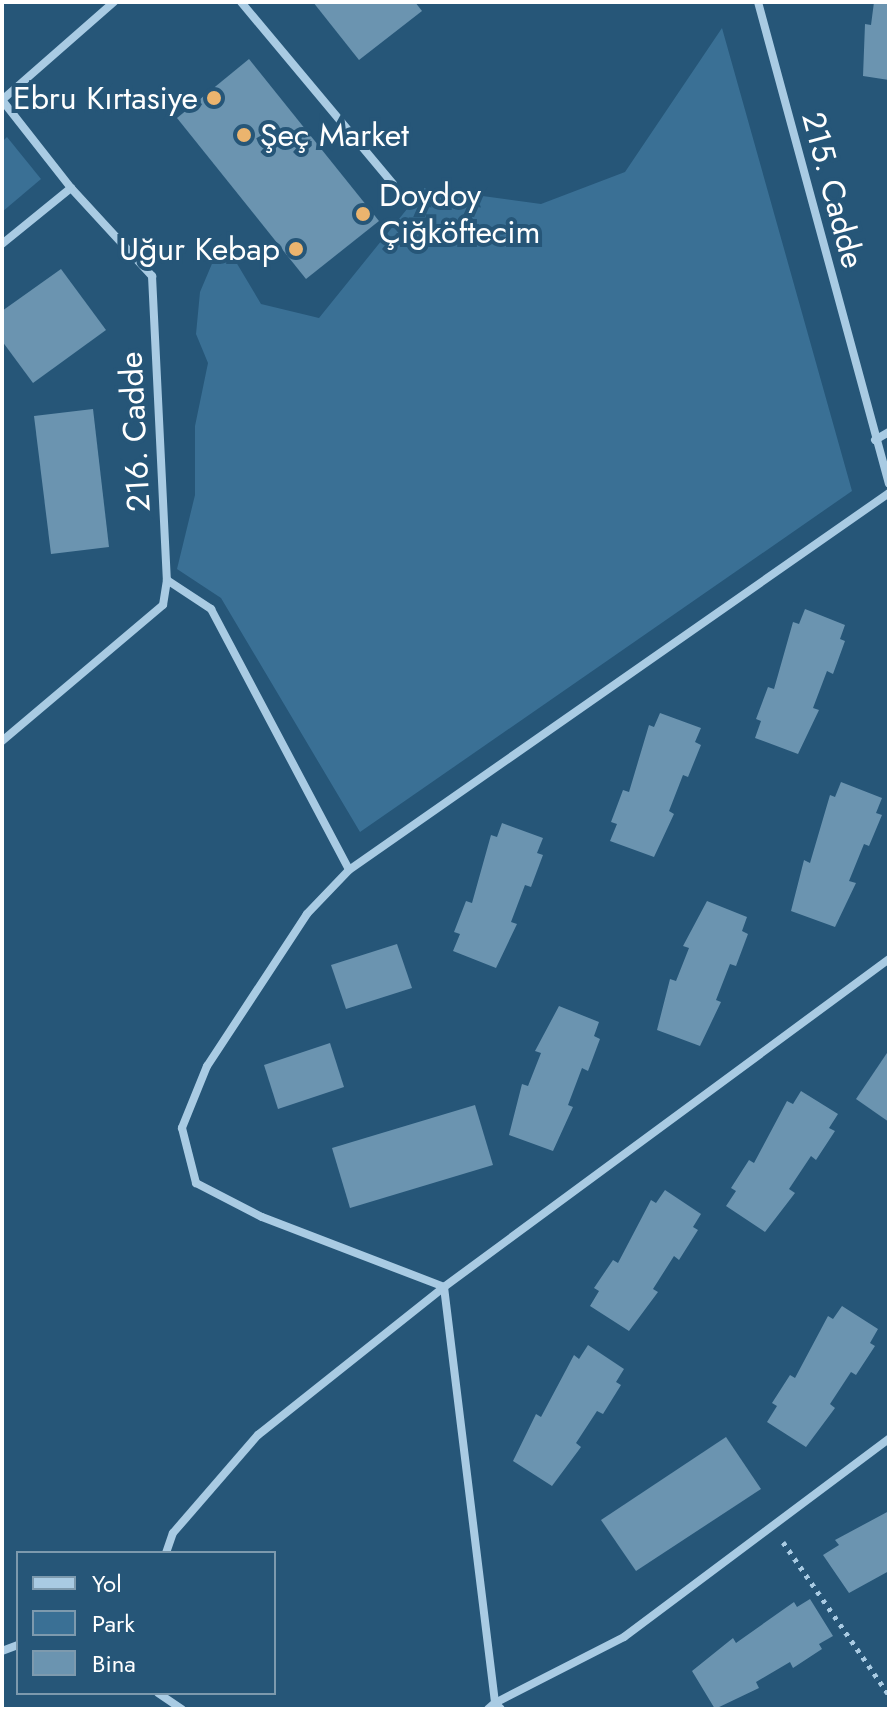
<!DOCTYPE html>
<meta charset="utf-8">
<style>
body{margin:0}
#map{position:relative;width:891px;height:1711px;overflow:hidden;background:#265678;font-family:Jost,sans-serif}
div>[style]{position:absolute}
.green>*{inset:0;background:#3a7095}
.building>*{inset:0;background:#6b94b0}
.path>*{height:5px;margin-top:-2.5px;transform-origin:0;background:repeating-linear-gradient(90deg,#a9cbe3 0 4px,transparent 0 10px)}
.minor>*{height:8px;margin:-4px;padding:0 4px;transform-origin:4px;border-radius:4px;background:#a9cbe3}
.dots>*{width:22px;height:22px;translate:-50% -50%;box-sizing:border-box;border:4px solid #265678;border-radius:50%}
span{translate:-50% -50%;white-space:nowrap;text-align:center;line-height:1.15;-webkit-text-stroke:8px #265678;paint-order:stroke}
.poi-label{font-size:32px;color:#fff}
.right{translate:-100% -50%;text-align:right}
.left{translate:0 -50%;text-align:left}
.street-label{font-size:32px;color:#fff}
.frame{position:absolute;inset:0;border:4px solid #fff;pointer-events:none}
.legend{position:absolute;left:16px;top:1551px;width:260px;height:144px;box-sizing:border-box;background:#265678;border:2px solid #7d9aae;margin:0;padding:10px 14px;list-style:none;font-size:24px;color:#fff}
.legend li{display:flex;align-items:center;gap:16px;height:40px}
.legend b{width:40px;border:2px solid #7d9aae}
</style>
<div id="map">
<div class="green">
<i style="clip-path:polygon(722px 28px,852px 491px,360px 832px,221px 598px,177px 569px,195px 495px,195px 426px,208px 363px,196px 334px,200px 292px,214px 259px,233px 257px,261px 304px,319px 318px,424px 188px,541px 204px,625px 172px)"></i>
<i style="clip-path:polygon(7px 137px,41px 179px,2px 212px,2px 142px)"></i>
</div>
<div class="building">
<i style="clip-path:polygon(313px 2px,415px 2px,422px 11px,359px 60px)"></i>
<i style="clip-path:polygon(874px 2px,889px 2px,889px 80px,863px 76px,865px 24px,871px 25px)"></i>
<i style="clip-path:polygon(249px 59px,379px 221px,306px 279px,177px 118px)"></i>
<i style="clip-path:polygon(61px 269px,106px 330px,33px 383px,2px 341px,2px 311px)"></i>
<i style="clip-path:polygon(93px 409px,109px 547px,51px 554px,34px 416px)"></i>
<i style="clip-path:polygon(805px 609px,845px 625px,840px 639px,845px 641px,833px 674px,827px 671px,813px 708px,819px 710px,798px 754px,755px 738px,761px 721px,756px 719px,768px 687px,774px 689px,793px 622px,799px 624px)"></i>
<i style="clip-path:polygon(660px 713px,701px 728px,695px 742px,701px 745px,688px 777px,683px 775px,669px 811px,674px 814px,654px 857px,610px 841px,617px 824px,611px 822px,623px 790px,629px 792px,649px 725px,654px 727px)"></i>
<i style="clip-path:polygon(841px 782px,882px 798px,876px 813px,882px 815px,869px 846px,864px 844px,849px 881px,856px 883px,835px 927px,791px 911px,804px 860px,810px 863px,830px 795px,835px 797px)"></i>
<i style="clip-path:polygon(502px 823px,543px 838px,537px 853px,543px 855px,531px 887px,525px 885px,511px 922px,517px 924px,496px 968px,453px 951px,460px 934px,454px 932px,466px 901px,472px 903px,491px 835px,497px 837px)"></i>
<i style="clip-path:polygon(707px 901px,747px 917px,742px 931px,748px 934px,736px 966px,730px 964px,716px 1000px,721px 1002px,700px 1046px,657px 1030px,670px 979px,676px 981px,689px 948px,683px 946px)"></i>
<i style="clip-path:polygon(397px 944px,412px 988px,346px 1009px,331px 965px)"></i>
<i style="clip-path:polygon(559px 1006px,599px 1022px,594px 1036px,600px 1039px,588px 1071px,582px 1068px,568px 1105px,573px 1107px,553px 1151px,509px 1135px,522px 1084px,528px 1086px,541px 1053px,535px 1051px)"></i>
<i style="clip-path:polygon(330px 1043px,344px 1087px,278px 1109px,264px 1065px)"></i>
<i style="clip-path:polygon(889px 1050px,889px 1122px,856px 1099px)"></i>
<i style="clip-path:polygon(801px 1091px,838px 1114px,829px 1128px,835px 1131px,816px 1160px,811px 1156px,789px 1189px,795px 1193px,765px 1232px,726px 1206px,736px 1191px,731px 1188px,749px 1160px,754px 1163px,787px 1101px,793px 1104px)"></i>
<i style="clip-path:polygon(475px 1105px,493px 1165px,350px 1208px,332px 1148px)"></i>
<i style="clip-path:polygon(665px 1190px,701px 1214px,693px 1227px,698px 1230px,679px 1260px,674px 1256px,653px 1289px,658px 1292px,629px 1331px,590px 1306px,599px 1291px,594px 1288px,613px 1260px,618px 1263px,651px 1200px,656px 1203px)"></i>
<i style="clip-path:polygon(842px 1306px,878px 1329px,870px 1343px,875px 1346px,856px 1375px,851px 1372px,830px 1404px,835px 1408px,806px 1447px,767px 1422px,777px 1406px,772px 1403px,790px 1375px,795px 1378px,828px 1316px,833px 1319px)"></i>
<i style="clip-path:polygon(588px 1345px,624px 1369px,616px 1382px,621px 1385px,603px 1414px,597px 1411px,576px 1443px,581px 1447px,552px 1486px,513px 1461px,536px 1414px,541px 1417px,574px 1355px,579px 1359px)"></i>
<i style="clip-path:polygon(726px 1437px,761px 1489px,636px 1571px,601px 1520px)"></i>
<i style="clip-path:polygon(889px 1511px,889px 1571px,849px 1593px,823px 1555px,839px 1545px,835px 1540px)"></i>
<i style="clip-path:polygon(810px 1599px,833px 1636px,819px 1644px,822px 1649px,793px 1668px,790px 1662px,756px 1682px,759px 1688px,715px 1709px,692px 1671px,733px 1638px,736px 1643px,794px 1602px,797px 1607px)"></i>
</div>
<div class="path">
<i style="left:783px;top:1542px;width:186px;rotate:55.3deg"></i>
</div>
<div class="minor">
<i style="left:241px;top:2px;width:237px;rotate:50.1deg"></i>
<i style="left:758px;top:2px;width:499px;rotate:74.8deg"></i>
<i style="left:2px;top:100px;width:112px;rotate:51.9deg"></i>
<i style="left:71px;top:188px;width:120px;rotate:47.4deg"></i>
<i style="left:152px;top:276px;width:304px;rotate:87.2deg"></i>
<i style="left:167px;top:580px;width:25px;rotate:99deg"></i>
<i style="left:163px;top:605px;width:211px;rotate:139.8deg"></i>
<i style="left:2px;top:100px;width:149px;rotate:-41.2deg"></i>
<i style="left:2px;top:244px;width:89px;rotate:-39.1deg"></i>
<i style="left:875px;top:440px;width:16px;rotate:-30deg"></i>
<i style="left:167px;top:580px;width:53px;rotate:33.4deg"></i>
<i style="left:211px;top:609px;width:295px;rotate:62.1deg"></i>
<i style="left:349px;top:870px;width:659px;rotate:-34.92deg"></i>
<i style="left:349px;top:870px;width:61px;rotate:133.7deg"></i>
<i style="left:307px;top:914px;width:182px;rotate:123.3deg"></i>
<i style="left:207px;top:1066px;width:67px;rotate:112deg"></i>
<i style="left:182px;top:1128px;width:57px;rotate:75.7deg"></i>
<i style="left:196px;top:1183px;width:74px;rotate:27.3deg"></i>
<i style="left:262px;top:1217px;width:195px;rotate:21deg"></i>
<i style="left:444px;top:1287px;width:553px;rotate:-36.39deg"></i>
<i style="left:166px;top:1553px;width:21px;rotate:-71deg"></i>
<i style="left:173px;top:1533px;width:130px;rotate:-49.1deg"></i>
<i style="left:258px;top:1435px;width:238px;rotate:-38.5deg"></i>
<i style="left:444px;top:1287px;width:419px;rotate:83deg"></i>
<i style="left:495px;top:1703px;width:145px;rotate:-27.1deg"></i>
<i style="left:624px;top:1637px;width:331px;rotate:-36.8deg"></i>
<i style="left:2px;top:1651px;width:17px;rotate:-21deg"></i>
<i style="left:158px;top:1693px;width:29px;rotate:34deg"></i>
<i style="left:488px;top:1709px;width:9px;rotate:-41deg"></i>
<i style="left:495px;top:1703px;width:8px;rotate:45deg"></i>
</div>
<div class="dots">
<i style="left:214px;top:98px;background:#ebb46e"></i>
<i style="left:244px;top:135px;background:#ebb46e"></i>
<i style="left:363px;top:214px;background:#ebb46e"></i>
<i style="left:296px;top:249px;background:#ebb46e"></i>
</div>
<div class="poi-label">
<span class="right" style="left:198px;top:98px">Ebru Kırtasiye</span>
<span class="left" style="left:260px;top:135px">Şeç Market</span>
<span class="left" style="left:379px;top:214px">Doydoy<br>Çiğköftecim</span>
<span class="right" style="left:280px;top:249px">Uğur Kebap</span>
</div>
<div class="street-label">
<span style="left:833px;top:190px;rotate:75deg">215. Cadde</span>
<span style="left:135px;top:432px;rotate:-93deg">216. Cadde</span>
</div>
<div class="frame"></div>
<ul class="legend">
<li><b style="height:10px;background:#a9cbe3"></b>Yol</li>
<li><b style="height:22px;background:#3a7095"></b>Park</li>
<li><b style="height:22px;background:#6b94b0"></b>Bina</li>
</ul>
</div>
